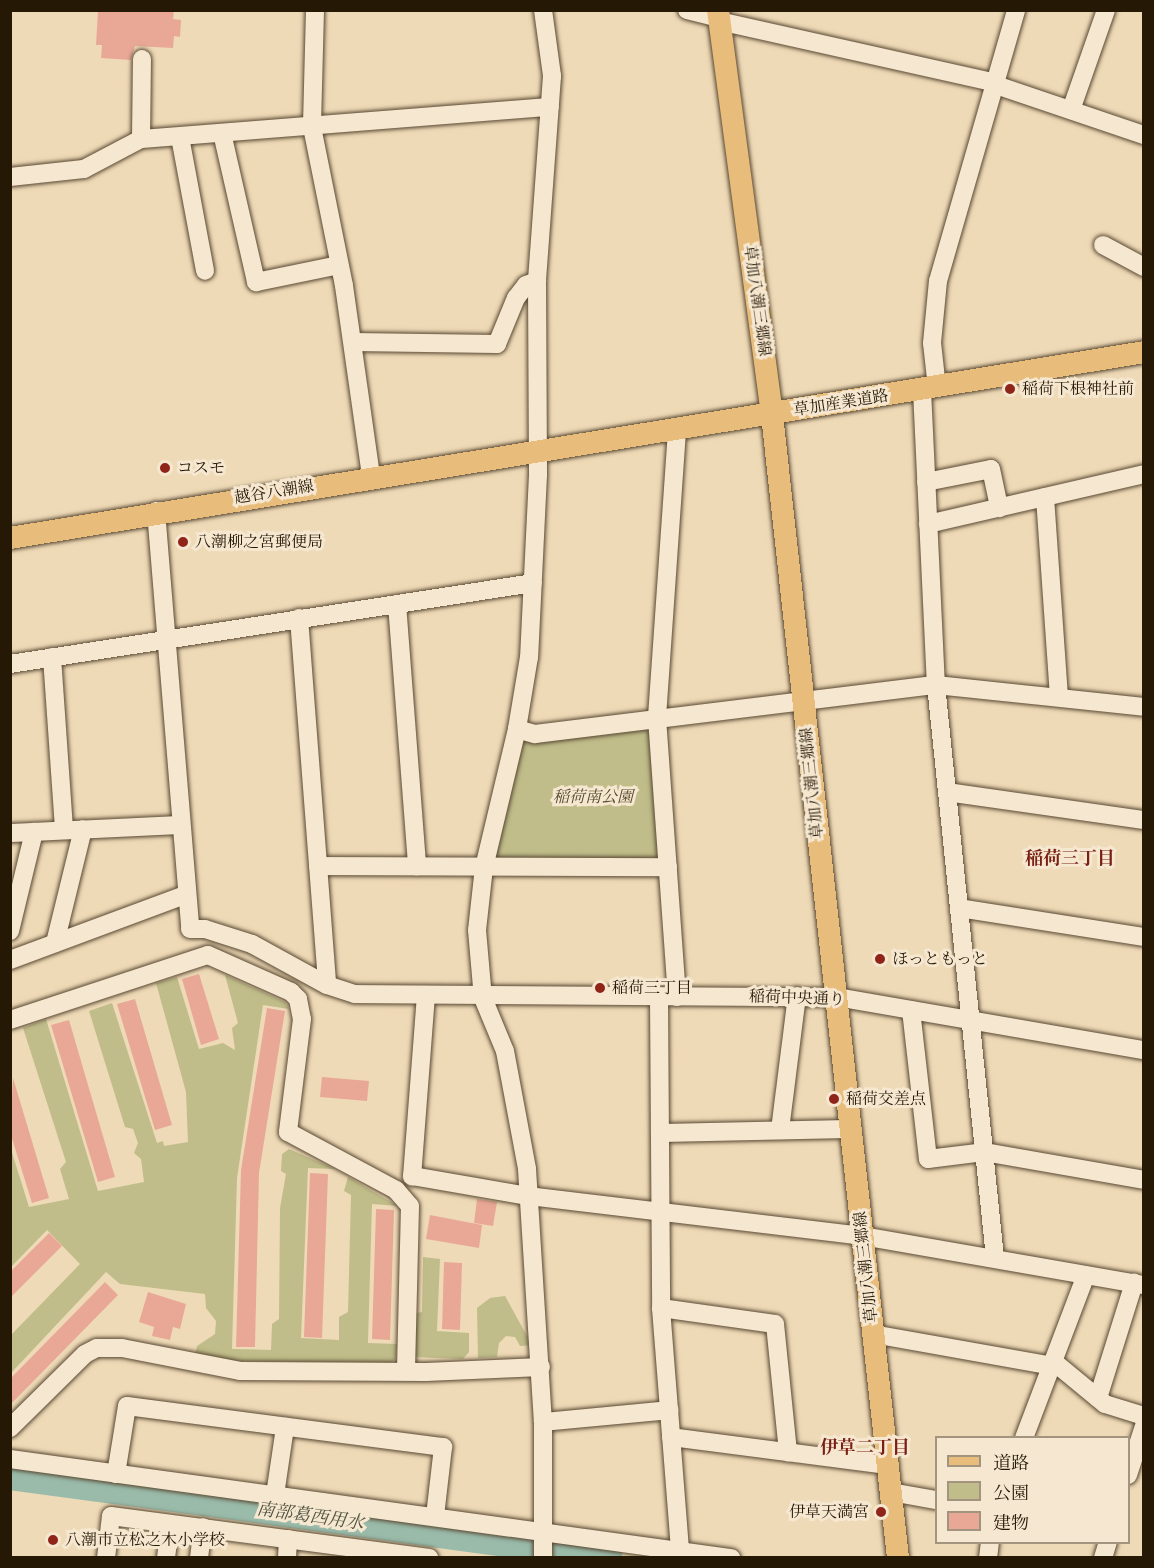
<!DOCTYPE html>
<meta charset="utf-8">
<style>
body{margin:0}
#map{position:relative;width:1154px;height:1568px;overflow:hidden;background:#efdab7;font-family:"IM FELL French Canon","Noto Serif JP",serif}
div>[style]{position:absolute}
.green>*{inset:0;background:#c0bd8a}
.river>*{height:26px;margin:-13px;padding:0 13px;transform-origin:13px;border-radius:13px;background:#9abbaa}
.building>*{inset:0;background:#e9a896}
.roads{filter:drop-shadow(0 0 2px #584832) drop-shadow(0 0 2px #584832)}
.minor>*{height:18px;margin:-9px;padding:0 9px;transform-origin:9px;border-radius:9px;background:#f5e7d0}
.major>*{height:22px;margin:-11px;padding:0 11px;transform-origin:11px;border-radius:11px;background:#e8bd7c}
.dots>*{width:16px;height:16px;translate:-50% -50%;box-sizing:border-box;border:3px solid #f5e7d0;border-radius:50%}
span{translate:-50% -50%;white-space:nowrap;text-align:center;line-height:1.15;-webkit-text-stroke:6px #f5e7d0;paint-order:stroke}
.street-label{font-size:16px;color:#251805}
.poi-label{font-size:16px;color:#251805}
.left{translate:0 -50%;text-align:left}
.right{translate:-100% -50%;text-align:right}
.park-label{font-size:16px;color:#544a2d;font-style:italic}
.neighbourhood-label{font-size:18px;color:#7a1f14;font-weight:700}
.water-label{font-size:18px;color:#4e513f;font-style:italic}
.frame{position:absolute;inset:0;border:12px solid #251805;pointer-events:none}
.legend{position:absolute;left:935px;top:1436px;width:195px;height:108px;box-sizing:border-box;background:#f5e7d0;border:2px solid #a2947f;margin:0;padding:8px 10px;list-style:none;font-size:18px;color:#251805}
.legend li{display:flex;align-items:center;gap:12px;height:30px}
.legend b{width:30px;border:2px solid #a2947f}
</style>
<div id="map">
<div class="green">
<i style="clip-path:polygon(644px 728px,651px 735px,660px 853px,655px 860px,499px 860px,495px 856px,523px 742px)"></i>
<i style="clip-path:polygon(225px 975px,285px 1002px,289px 1009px,263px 1005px,237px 1178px,232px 1349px,271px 1350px,272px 1324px,279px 1319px,280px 1208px,286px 1174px,281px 1171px,282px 1154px,289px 1149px,335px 1169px,308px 1168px,301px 1338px,339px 1340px,339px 1317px,348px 1312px,351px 1195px,344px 1191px,348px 1177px,398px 1206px,372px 1204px,368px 1343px,397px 1344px,396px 1358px,391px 1363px,239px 1361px,195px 1355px,197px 1346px,215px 1334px,216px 1321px,206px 1308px,205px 1294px,120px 1284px,106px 1272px,11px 1373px,11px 1335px,80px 1264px,47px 1230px,11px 1267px,10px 1146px,29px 1207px,69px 1199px,60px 1169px,66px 1162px,23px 1028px,46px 1019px,98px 1191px,144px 1182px,141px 1159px,134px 1153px,138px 1143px,133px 1129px,125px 1127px,89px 1011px,112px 1003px,157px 1143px,163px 1141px,164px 1146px,188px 1142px,186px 1092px,156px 983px,177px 977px,199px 1049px,223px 1043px,235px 1050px,232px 1028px,238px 1023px)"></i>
<i style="clip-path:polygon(423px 1257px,440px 1259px,437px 1331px,469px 1333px,469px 1352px,463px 1359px,414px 1357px,416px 1313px,422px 1312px)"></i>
<i style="clip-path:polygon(505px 1296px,532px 1345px,520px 1346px,515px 1337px,506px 1336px,499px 1343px,497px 1357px,478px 1358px,477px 1308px,490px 1298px)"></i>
</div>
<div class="river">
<i style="left:10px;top:1477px;width:605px;rotate:7.69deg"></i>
</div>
<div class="building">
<i style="clip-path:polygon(98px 10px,174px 10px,173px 19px,181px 20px,180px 37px,174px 36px,173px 48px,135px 46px,131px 60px,101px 58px,102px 45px,96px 45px)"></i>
<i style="clip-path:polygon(199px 974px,219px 1039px,201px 1045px,182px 979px)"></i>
<i style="clip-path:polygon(135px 999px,172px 1125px,155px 1130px,117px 1004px)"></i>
<i style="clip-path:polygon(267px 1008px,285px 1011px,259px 1173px,255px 1347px,236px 1347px,241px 1170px)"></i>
<i style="clip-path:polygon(69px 1020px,115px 1177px,98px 1182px,51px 1025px)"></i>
<i style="clip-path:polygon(322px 1077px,369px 1081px,367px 1101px,320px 1097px)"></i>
<i style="clip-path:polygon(13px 1078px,49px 1198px,32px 1203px,10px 1132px)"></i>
<i style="clip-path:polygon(310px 1173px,328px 1174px,322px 1338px,304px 1337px)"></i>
<i style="clip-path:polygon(477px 1199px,497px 1202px,493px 1226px,474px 1223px)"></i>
<i style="clip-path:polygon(376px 1209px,394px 1210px,390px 1340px,372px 1339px)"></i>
<i style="clip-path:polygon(430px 1215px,482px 1225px,479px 1248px,426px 1239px)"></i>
<i style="clip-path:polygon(49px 1233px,62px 1246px,10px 1298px,10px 1272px)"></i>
<i style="clip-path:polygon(444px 1262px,462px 1263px,460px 1330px,442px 1329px)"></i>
<i style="clip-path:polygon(105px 1282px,118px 1295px,10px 1405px,10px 1379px)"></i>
<i style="clip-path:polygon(148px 1292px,186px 1304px,180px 1329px,173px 1327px,170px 1340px,152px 1336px,154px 1327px,139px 1322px)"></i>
</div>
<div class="roads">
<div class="minor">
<i style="left:315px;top:10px;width:117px;rotate:91.5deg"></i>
<i style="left:312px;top:127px;width:162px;rotate:78.6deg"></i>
<i style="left:344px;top:286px;width:192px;rotate:81.9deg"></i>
<i style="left:543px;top:10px;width:67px;rotate:82.2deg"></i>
<i style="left:552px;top:76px;width:206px;rotate:94.2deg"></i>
<i style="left:537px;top:281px;width:194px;rotate:89.7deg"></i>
<i style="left:538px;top:475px;width:182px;rotate:92.8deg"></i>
<i style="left:529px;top:657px;width:73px;rotate:99.5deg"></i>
<i style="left:517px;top:729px;width:142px;rotate:103.4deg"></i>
<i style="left:484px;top:867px;width:63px;rotate:96.3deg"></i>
<i style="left:477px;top:930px;width:68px;rotate:85deg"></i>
<i style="left:483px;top:998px;width:57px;rotate:67.5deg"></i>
<i style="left:505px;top:1051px;width:120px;rotate:79.4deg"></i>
<i style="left:527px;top:1169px;width:254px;rotate:86.4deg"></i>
<i style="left:543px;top:1422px;width:136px;rotate:90deg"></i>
<i style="left:687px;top:10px;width:33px;rotate:14deg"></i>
<i style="left:719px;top:21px;width:281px;rotate:12.6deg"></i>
<i style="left:993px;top:84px;width:159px;rotate:18.7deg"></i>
<i style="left:1071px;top:110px;width:106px;rotate:-70.7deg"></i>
<i style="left:222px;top:133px;width:153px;rotate:77.1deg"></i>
<i style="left:256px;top:282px;width:85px;rotate:-11.6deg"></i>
<i style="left:180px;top:137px;width:136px;rotate:79.4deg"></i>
<i style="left:141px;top:139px;width:80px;rotate:-89.3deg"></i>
<i style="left:10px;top:177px;width:74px;rotate:-6.2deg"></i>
<i style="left:84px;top:169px;width:64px;rotate:-27.8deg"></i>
<i style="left:141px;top:139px;width:410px;rotate:-4.5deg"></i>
<i style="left:1103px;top:245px;width:47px;rotate:28.2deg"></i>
<i style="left:353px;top:342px;width:144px;rotate:0.8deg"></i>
<i style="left:497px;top:344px;width:50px;rotate:-67.6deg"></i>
<i style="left:516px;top:298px;width:16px;rotate:-52deg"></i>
<i style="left:526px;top:285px;width:12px;rotate:-20deg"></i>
<i style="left:937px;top:388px;width:45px;rotate:-96.3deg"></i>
<i style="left:932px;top:343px;width:62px;rotate:-84.5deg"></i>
<i style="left:938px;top:281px;width:282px;rotate:-73.9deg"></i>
<i style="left:922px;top:390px;width:295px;rotate:87.3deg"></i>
<i style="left:936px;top:685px;width:576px;rotate:84.12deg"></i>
<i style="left:926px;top:482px;width:66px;rotate:-11.3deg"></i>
<i style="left:991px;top:469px;width:40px;rotate:78deg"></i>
<i style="left:1045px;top:497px;width:199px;rotate:86deg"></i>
<i style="left:156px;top:511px;width:419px;rotate:85.3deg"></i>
<i style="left:190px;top:929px;width:15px"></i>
<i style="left:205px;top:929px;width:49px;rotate:17.7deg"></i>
<i style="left:252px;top:944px;width:85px;rotate:28.7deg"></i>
<i style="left:327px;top:985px;width:29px;rotate:18deg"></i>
<i style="left:355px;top:994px;width:481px;rotate:0.4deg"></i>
<i style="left:836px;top:997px;width:313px;rotate:9.8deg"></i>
<i style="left:928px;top:524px;width:222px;rotate:-13deg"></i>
<i style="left:397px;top:604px;width:263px;rotate:85.6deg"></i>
<i style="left:299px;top:618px;width:368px;rotate:85.6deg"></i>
<i style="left:52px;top:657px;width:173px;rotate:86deg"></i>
<i style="left:10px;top:664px;width:529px;rotate:-8.8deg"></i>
<i style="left:517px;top:729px;width:19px;rotate:16deg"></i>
<i style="left:535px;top:734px;width:404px;rotate:-7deg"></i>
<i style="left:936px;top:685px;width:209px;rotate:6deg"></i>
<i style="left:947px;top:792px;width:199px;rotate:8.1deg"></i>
<i style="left:10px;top:833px;width:171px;rotate:-2.7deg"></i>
<i style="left:318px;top:866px;width:350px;rotate:0.2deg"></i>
<i style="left:959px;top:908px;width:187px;rotate:8.9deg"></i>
<i style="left:10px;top:931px;width:102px;rotate:-76.4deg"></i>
<i style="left:55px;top:943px;width:117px;rotate:-76.2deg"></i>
<i style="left:10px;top:960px;width:187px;rotate:-20.4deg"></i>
<i style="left:426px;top:995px;width:182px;rotate:94.4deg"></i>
<i style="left:412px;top:1176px;width:118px;rotate:9.8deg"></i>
<i style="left:528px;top:1196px;width:336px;rotate:6.8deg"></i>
<i style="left:862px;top:1236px;width:286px;rotate:9.9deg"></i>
<i style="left:677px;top:997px;width:281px;rotate:-94.1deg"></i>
<i style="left:657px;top:717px;width:290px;rotate:-86deg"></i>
<i style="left:659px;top:998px;width:310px;rotate:89.6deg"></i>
<i style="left:661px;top:1308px;width:244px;rotate:85.5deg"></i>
<i style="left:911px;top:1010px;width:150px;rotate:83.5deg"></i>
<i style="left:928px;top:1159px;width:56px;rotate:-7.1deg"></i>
<i style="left:984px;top:1152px;width:162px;rotate:9.9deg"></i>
<i style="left:10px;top:1020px;width:208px;rotate:-18.2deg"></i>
<i style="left:208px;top:955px;width:91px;rotate:24deg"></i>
<i style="left:291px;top:992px;width:10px;rotate:45deg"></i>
<i style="left:298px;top:999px;width:20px;rotate:79deg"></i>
<i style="left:302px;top:1019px;width:114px;rotate:97.1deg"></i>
<i style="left:288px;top:1132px;width:123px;rotate:28.2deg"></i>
<i style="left:396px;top:1190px;width:21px;rotate:49deg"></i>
<i style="left:410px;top:1206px;width:165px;rotate:91.4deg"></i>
<i style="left:780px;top:1130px;width:135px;rotate:-82.8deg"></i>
<i style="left:660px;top:1133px;width:190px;rotate:-1.2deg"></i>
<i style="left:661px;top:1308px;width:115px;rotate:8deg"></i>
<i style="left:775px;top:1324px;width:129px;rotate:84.2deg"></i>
<i style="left:873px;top:1334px;width:182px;rotate:10.1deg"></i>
<i style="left:1054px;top:1362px;width:66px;rotate:39.5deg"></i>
<i style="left:1105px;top:1404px;width:41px;rotate:17.1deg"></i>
<i style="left:1098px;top:1398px;width:121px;rotate:-72.6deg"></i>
<i style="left:543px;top:1422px;width:127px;rotate:-5.4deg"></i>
<i style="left:10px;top:1428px;width:105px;rotate:-44.6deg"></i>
<i style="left:85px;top:1354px;width:13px;rotate:-27deg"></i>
<i style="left:97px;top:1348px;width:25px"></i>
<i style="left:122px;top:1348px;width:120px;rotate:11deg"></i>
<i style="left:240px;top:1371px;width:186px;rotate:0.3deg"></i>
<i style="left:426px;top:1372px;width:115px;rotate:-2.5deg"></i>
<i style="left:671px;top:1437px;width:219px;rotate:7.4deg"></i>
<i style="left:1024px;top:1438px;width:174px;rotate:-69.2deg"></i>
<i style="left:10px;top:1459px;width:728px;rotate:7.82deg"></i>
<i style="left:116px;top:1474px;width:69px;rotate:-80.8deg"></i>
<i style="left:127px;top:1406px;width:319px;rotate:7.4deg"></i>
<i style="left:443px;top:1447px;width:69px;rotate:96.6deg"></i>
<i style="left:1128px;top:1475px;width:52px;rotate:-71.9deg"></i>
<i style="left:891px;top:1492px;width:46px;rotate:10.1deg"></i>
<i style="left:275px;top:1495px;width:69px;rotate:-81.6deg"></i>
<i style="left:106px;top:1558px;width:42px;rotate:-83.2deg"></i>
<i style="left:111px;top:1516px;width:321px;rotate:7.5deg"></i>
<i style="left:166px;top:1558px;width:34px;rotate:-83deg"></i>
<i style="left:199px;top:1558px;width:31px;rotate:-83deg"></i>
<i style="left:287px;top:1558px;width:19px;rotate:-87deg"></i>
<i style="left:988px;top:1558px;width:16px;rotate:-83deg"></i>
<i style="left:1103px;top:1558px;width:17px;rotate:-73deg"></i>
</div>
<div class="major">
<i style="left:718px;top:10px;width:409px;rotate:82.4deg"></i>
<i style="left:772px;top:415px;width:1150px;rotate:83.71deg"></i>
<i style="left:10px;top:538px;width:1149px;rotate:-9.31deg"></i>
</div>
</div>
<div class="dots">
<i style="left:1010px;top:389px;background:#8f2418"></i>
<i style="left:165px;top:468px;background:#8f2418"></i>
<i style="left:183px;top:542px;background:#8f2418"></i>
<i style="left:880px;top:959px;background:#8f2418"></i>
<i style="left:600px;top:988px;background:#8f2418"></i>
<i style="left:834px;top:1099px;background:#8f2418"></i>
<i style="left:881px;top:1512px;background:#8f2418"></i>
<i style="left:53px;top:1540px;background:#8f2418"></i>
</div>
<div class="street-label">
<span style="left:757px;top:301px;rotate:82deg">草加八潮三郷線</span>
<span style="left:841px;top:403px;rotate:-9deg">草加産業道路</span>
<span style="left:274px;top:492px;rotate:-9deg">越谷八潮線</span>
<span style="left:812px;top:783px;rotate:-96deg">草加八潮三郷線</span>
<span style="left:797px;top:998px;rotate:2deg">稲荷中央通り</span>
<span style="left:866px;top:1267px;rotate:-96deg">草加八潮三郷線</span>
</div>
<div class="poi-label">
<span class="left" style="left:1022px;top:389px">稲荷下根神社前</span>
<span class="left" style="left:177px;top:468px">コスモ</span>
<span class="left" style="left:195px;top:542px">八潮柳之宮郵便局</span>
<span class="left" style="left:892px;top:959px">ほっともっと</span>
<span class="left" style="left:612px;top:988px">稲荷三丁目</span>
<span class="left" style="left:846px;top:1099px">稲荷交差点</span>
<span class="right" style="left:869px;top:1512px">伊草天満宮</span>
<span class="left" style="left:65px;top:1540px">八潮市立松之木小学校</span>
</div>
<div class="park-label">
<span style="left:593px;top:797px">稲荷南公園</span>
</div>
<div class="neighbourhood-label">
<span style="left:1070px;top:859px">稲荷三丁目</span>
<span style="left:865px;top:1448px">伊草二丁目</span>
</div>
<div class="water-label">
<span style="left:310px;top:1517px;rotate:8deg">南部葛西用水</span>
</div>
<div class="frame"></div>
<ul class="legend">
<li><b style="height:8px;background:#e8bd7c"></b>道路</li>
<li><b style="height:16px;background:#c0bd8a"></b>公園</li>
<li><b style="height:16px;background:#e9a896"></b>建物</li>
</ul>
</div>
